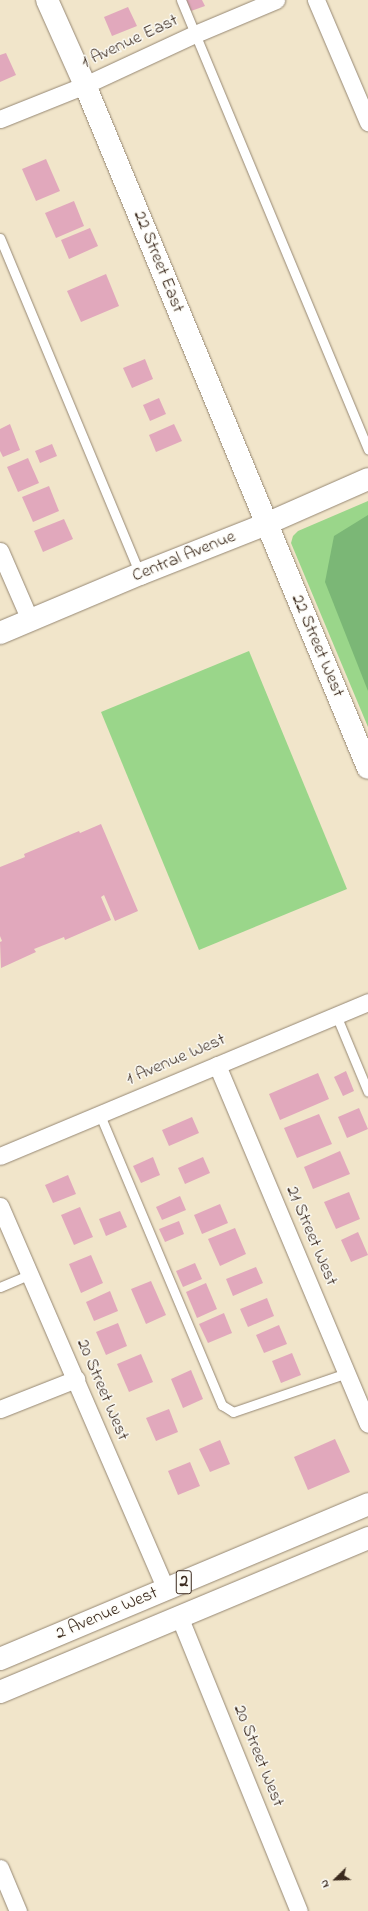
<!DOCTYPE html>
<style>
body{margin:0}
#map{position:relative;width:368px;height:1911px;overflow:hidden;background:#f1e5ca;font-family:"Indie Flower",sans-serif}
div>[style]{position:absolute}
.green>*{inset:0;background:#9ad68a}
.forest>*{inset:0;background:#7bb776}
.building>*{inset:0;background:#e1a8bc}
.roads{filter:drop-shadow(0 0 1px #968874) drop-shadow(0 0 1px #968874)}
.lane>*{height:9px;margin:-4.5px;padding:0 4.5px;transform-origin:4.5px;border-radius:4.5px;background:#fff}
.street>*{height:17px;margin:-8.5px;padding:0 8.5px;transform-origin:8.5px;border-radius:8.5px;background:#fff}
.secondary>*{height:22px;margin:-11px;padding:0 11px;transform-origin:11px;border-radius:11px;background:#fff}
.highway>*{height:22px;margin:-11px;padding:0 11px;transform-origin:11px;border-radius:11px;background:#fff}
span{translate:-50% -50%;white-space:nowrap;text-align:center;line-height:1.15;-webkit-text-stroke:3px #fdfcf7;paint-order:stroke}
.shield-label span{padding:1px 3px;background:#fdfcf7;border:1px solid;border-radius:3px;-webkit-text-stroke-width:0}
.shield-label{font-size:17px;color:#3b2a1e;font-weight:700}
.street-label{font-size:18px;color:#3b2a1e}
.north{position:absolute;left:316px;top:1859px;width:40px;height:40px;-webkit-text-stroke:3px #fdfcf7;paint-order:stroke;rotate:247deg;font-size:11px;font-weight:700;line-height:16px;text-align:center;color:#3b2a1e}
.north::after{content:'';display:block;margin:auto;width:14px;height:18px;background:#3b2a1e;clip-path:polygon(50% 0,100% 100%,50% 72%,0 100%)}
</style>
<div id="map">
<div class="green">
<i style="clip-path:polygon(368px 501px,368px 727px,291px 543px,293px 536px,298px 531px)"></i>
<i style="clip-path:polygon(249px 651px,347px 889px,199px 950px,101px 712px)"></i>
</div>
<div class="forest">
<i style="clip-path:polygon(368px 515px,368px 691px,325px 582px,334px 536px)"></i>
</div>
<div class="building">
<i style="clip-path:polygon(186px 0,202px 0,205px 6px,191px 11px)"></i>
<i style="clip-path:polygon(128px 7px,137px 26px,112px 36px,104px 17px)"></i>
<i style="clip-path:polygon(6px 53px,16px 75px,0 82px,0 55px)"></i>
<i style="clip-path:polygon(46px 159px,60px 191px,36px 201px,22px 169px)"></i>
<i style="clip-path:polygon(74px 201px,84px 226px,56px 238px,45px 213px)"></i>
<i style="clip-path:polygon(90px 228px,98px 246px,69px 259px,61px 240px)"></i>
<i style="clip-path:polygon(106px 274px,119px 306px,81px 322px,67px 291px)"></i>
<i style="clip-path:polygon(145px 359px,153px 379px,132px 388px,123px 368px)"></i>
<i style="clip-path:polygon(159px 398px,166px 414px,150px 421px,143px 405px)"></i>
<i style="clip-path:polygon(10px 424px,20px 450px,3px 457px,0 451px,0 429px)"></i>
<i style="clip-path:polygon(174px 424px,182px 441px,156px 452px,149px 435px)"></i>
<i style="clip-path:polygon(52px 444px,57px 456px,40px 463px,35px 451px)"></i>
<i style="clip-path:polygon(28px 458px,39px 483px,18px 492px,7px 467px)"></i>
<i style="clip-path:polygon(49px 486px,59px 511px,33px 522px,22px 497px)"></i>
<i style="clip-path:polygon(64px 519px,73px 539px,43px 552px,34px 531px)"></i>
<i style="clip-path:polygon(101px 824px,138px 911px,115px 921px,104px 895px,101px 897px,111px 920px,65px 940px,64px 937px,34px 949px,36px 952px,1px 968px,0 942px,2px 941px,0 936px,0 867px,25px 857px,24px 854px,79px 831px,80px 833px)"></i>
<i style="clip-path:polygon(346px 1071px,354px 1091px,343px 1096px,334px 1077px)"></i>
<i style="clip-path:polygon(318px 1073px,329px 1099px,280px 1120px,269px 1094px)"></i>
<i style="clip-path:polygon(359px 1108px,368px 1129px,347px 1138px,338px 1117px)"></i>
<i style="clip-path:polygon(319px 1114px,332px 1144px,297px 1158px,284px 1128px)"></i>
<i style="clip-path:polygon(192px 1117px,199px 1133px,169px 1146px,162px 1130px)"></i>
<i style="clip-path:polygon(340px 1151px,350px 1174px,313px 1189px,304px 1167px)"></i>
<i style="clip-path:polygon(153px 1157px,160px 1175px,141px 1183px,133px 1166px)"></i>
<i style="clip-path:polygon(203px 1157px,210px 1173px,185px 1184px,178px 1168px)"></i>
<i style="clip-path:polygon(68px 1175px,76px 1194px,53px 1203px,45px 1185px)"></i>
<i style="clip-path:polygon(349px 1192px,360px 1219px,336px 1229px,324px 1202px)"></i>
<i style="clip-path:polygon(180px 1196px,186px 1210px,162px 1220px,156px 1207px)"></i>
<i style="clip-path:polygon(220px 1204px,228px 1223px,202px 1234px,194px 1215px)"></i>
<i style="clip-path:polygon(80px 1207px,93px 1237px,74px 1245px,61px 1215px)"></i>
<i style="clip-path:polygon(120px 1211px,127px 1227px,106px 1236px,99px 1219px)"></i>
<i style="clip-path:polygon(179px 1221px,184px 1234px,165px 1242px,159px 1229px)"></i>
<i style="clip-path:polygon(235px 1228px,246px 1254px,220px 1266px,208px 1239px)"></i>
<i style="clip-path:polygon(358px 1232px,368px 1255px,351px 1262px,341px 1240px)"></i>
<i style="clip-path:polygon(91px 1255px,103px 1283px,81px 1293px,69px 1264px)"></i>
<i style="clip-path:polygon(195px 1263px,202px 1279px,183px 1287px,176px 1271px)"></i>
<i style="clip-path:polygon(256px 1267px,263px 1283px,233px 1296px,226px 1279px)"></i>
<i style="clip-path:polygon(151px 1281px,166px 1315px,146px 1324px,131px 1289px)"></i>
<i style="clip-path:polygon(206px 1283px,217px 1309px,197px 1318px,186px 1292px)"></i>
<i style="clip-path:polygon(110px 1291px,118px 1311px,94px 1321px,86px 1302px)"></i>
<i style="clip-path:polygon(267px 1298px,274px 1316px,248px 1327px,240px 1309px)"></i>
<i style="clip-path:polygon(224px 1313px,232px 1333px,208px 1343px,199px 1324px)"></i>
<i style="clip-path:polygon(118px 1323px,127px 1346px,106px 1355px,96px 1332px)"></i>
<i style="clip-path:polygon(279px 1325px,287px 1344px,264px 1353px,256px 1335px)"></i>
<i style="clip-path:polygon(292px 1353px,301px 1375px,281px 1383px,272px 1361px)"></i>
<i style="clip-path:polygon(141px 1354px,153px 1382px,129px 1392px,117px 1364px)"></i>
<i style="clip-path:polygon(191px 1370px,203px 1399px,183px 1408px,171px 1379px)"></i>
<i style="clip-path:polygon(169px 1409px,178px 1432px,156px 1441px,146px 1418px)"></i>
<i style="clip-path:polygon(335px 1439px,350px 1472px,308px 1490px,294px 1457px)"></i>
<i style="clip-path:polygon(220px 1440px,230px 1464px,210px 1472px,199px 1449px)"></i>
<i style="clip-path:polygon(190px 1462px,200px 1486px,178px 1495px,168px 1471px)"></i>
</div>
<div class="roads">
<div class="lane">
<i style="left:181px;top:0;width:487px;rotate:67.4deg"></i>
<i style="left:0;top:238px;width:364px;rotate:67.4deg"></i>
<i style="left:336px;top:1015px;width:83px;rotate:67.4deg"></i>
<i style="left:100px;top:1115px;width:315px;rotate:67.2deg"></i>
<i style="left:222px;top:1405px;width:13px;rotate:32deg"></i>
<i style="left:233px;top:1412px;width:120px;rotate:-18.9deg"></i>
<i style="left:0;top:1287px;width:33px;rotate:-23deg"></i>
</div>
<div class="street">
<i style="left:316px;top:0;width:133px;rotate:66.9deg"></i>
<i style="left:0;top:119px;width:92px;rotate:-21.8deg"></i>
<i style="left:85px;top:85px;width:121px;rotate:-24.9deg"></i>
<i style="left:195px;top:34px;width:88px;rotate:-22.8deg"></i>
<i style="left:0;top:551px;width:75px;rotate:66.5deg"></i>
<i style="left:217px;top:1065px;width:389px;rotate:67.2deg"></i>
<i style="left:0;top:1156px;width:399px;rotate:-22.7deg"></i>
<i style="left:0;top:1206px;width:417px;rotate:66.6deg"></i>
<i style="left:0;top:1409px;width:82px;rotate:-21.5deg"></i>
<i style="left:179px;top:1616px;width:318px;rotate:67.9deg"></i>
<i style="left:0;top:1868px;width:47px;rotate:67.3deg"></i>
</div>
<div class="secondary">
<i style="left:47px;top:0;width:93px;rotate:65.9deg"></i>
<i style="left:85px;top:85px;width:739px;rotate:67.49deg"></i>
<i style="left:0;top:633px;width:152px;rotate:-22.9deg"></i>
<i style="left:140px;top:574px;width:136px;rotate:-21.6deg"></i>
<i style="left:266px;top:524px;width:111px;rotate:-23.8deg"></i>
</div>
<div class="highway">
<i style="left:0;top:1659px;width:399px;rotate:-22.8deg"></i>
<i style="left:0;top:1692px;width:399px;rotate:-22.7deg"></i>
</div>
</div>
<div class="shield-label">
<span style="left:184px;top:1582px">2</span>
</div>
<div class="street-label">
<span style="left:130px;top:42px;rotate:-25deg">1 Avenue East</span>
<span style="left:158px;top:262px;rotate:68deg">22 Street East</span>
<span style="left:184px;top:557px;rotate:-22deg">Central Avenue</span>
<span style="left:317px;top:646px;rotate:67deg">22 Street West</span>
<span style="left:176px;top:1060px;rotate:-23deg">1 Avenue West</span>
<span style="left:311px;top:1236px;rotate:67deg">21 Street West</span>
<span style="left:102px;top:1390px;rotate:67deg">20 Street West</span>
<span style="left:107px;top:1614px;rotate:-23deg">2 Avenue West</span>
<span style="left:258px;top:1756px;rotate:68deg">20 Street West</span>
</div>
<div class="north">N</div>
</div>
